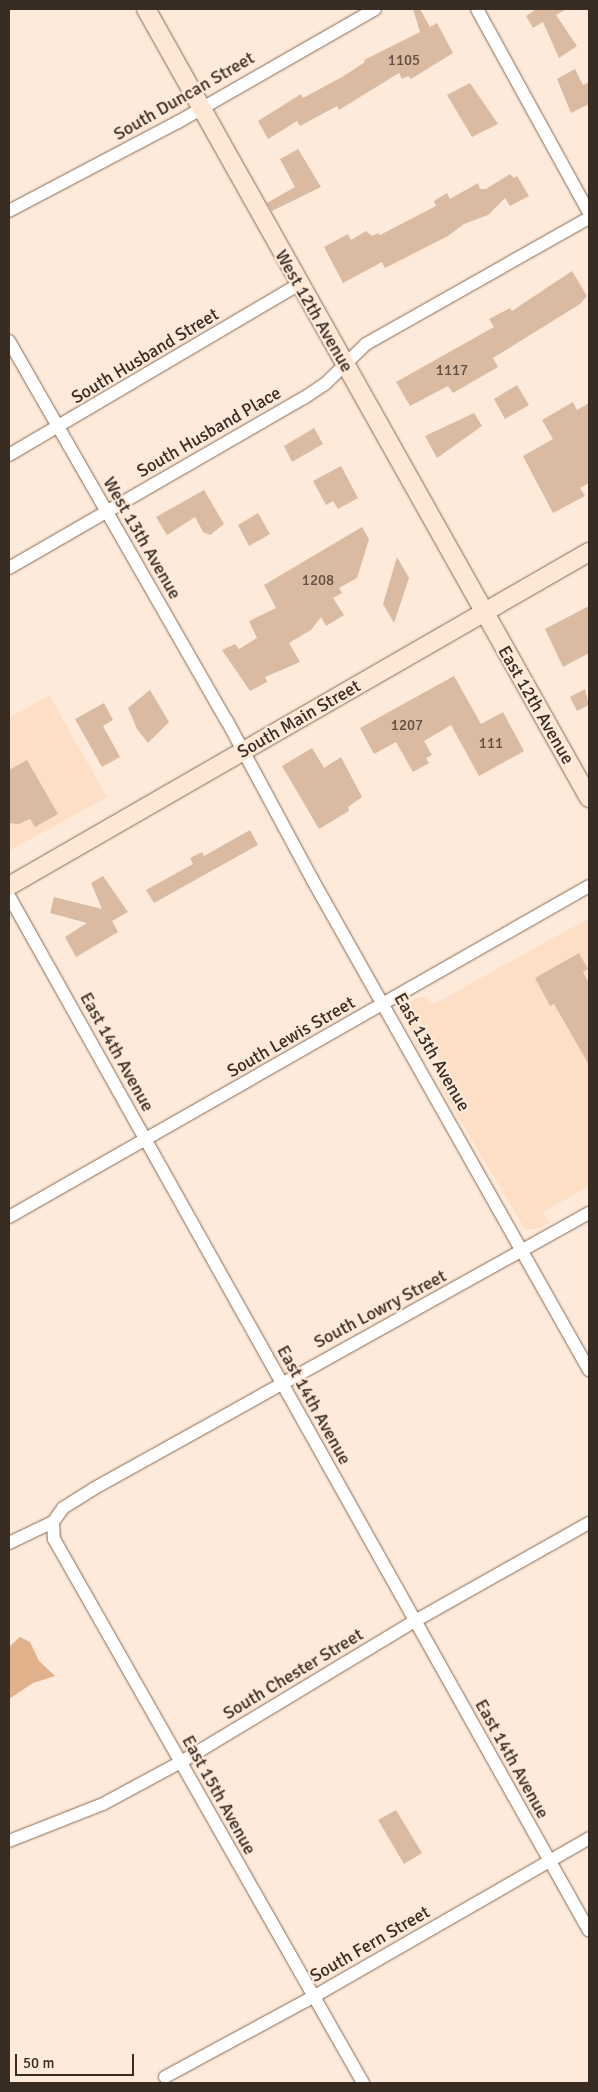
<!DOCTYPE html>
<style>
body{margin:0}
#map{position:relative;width:598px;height:2092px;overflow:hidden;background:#fdeada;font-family:Signika,sans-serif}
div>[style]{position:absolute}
.built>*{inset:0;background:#fddfc6}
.green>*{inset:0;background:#e0b18b}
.building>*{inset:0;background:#dabba2}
.roads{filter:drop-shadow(0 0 1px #866a53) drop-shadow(0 0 1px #866a53)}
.street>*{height:12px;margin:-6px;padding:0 6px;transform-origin:6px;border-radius:6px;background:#fff}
.secondary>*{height:18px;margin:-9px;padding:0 9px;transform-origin:9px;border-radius:9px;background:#fde8d5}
span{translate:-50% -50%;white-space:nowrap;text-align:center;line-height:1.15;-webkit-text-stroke:4.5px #fdeada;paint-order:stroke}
.number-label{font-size:15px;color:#615043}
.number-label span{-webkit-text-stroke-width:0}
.street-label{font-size:18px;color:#392d23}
.frame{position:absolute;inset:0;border:10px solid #392d23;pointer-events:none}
.scale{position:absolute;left:15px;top:2054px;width:119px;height:22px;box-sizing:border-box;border:2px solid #392d23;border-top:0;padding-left:6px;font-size:15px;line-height:18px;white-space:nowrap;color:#392d23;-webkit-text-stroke:4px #fdeada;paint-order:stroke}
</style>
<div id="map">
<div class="built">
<i style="clip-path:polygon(49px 695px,107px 797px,9px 851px,9px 718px)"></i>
<i style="clip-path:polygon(589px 918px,589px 1186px,542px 1213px,551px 1222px,537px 1229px,525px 1229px,441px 1088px,439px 1079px,445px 1070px,435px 1053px,417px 1048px,404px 1014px,414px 998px,424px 997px,434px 1004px)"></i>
</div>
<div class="green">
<i style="clip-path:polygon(20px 1637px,30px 1642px,39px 1661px,55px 1676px,33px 1683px,9px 1699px,9px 1647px)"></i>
</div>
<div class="building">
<i style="clip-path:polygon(413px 9px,420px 9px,430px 27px,437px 23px,453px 53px,411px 79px,408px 76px,402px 79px,399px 73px,339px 110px,337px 106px,300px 126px,297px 121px,268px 139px,258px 121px,301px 94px,303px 98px,342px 77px,365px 62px,364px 60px,420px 32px)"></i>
<i style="clip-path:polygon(536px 9px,567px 9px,556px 15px,577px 46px,559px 58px,543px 22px,533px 28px,526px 16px)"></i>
<i style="clip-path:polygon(575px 69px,583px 85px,589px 82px,589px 104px,571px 113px,557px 79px)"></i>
<i style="clip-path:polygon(470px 83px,498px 124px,472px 137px,447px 95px)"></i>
<i style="clip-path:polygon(298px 149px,321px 187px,272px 211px,267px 203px,295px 187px,280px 159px)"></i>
<i style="clip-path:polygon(510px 174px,514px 178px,517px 176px,529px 196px,510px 206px,505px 198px,488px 215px,464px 224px,448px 236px,385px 268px,382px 262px,343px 283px,324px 247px,348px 234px,351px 240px,366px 231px,372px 236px,378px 233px,380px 235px,436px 206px,434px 201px,447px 193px,450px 199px,478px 183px,480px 189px,486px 189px)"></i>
<i style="clip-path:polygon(572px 271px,587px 296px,580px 304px,493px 358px,498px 367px,453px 393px,448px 386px,410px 406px,396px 382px,494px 327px,489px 319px,510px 308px,512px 311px)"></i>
<i style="clip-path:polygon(517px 385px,529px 405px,505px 419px,494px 399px)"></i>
<i style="clip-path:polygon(573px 402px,577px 410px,589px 403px,589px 483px,580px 488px,585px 496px,553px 513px,523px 456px,553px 439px,542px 420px)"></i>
<i style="clip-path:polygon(474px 413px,482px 426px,437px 458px,425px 436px)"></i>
<i style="clip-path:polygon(314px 428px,323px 444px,292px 462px,284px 446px)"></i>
<i style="clip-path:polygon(341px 466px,358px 498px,338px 509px,333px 501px,326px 505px,313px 481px)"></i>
<i style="clip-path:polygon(204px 490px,224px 524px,210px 535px,203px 532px,195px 517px,167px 535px,156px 517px)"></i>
<i style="clip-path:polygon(258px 513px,270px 534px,249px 546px,238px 525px)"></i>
<i style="clip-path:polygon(362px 527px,369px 539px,357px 578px,339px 588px,342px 593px,333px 598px,344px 615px,326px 626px,321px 617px,311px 630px,289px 643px,300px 662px,265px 677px,267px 682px,250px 691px,222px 650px,235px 644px,239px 649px,257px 638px,249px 621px,276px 608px,264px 585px)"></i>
<i style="clip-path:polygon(397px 557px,409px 578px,394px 623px,383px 604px)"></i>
<i style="clip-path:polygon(589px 606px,589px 653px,563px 667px,545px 629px)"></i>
<i style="clip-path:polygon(454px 676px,481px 724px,503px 712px,524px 751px,479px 776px,451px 725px,424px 741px,432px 755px,426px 758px,429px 763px,413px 772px,396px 742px,374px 754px,360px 728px)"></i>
<i style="clip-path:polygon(585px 689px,589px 705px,577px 711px,570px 697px)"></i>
<i style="clip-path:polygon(150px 690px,169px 722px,148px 743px,137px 729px,128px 708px)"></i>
<i style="clip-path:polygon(104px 703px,113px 720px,103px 726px,120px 757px,102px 767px,75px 719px)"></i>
<i style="clip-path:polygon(312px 748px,324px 768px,341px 757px,362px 797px,348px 807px,349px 811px,319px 829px,282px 766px)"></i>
<i style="clip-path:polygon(27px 760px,58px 814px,35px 827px,30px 819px,19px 824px,9px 823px,9px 770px)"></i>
<i style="clip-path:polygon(250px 830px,258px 845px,154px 903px,146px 890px,193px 864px,190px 858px,202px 852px,204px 856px)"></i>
<i style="clip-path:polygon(103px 876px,128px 912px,112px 921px,118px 932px,76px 957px,65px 937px,87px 923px,50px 913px,54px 897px,102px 909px,91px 883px)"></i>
<i style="clip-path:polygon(579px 953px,588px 969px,583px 972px,589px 983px,589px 1065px,554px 1004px,550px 1006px,535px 978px)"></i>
<i style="clip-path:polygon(396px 1810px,422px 1853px,404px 1864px,378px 1820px)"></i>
</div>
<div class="roads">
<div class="street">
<i style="left:477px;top:9px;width:233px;rotate:61.2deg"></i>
<i style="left:9px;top:211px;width:191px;rotate:-27.8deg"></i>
<i style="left:178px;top:122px;width:227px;rotate:-29.8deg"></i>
<i style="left:9px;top:341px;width:438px;rotate:60.2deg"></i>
<i style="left:227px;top:721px;width:179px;rotate:61.7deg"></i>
<i style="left:312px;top:879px;width:564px;rotate:60.57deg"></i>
<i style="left:9px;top:455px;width:335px;rotate:-30.5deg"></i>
<i style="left:9px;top:568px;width:340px;rotate:-30deg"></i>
<i style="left:304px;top:398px;width:25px;rotate:-34deg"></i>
<i style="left:325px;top:384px;width:57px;rotate:-44.3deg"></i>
<i style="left:366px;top:344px;width:256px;rotate:-29.5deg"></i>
<i style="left:9px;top:896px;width:1186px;rotate:60.73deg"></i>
<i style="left:9px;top:1217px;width:668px;rotate:-29.71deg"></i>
<i style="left:53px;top:1522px;width:17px;rotate:87deg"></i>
<i style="left:54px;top:1539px;width:626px;rotate:60.4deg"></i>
<i style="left:9px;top:1543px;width:49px;rotate:-25.5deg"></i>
<i style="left:53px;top:1522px;width:17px;rotate:-54deg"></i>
<i style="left:63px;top:1508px;width:36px;rotate:-32deg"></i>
<i style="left:93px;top:1489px;width:568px;rotate:-29.09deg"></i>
<i style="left:9px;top:1841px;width:101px;rotate:-21.5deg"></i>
<i style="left:103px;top:1804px;width:89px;rotate:-28.3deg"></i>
<i style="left:181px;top:1762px;width:273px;rotate:-31.1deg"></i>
<i style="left:415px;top:1621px;width:200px;rotate:-29.4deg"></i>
<i style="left:165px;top:2077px;width:168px;rotate:-28.4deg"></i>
<i style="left:313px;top:1997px;width:319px;rotate:-29.9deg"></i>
</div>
<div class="secondary">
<i style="left:146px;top:9px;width:905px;rotate:60.69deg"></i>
<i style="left:9px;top:886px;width:669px;rotate:-29.94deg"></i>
</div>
</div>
<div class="number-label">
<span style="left:404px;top:61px">1105</span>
<span style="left:452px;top:371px">1117</span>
<span style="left:318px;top:581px">1208</span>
<span style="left:407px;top:726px">1207</span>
<span style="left:491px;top:744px">111</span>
</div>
<div class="street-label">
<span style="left:184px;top:96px;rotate:-30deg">South Duncan Street</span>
<span style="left:314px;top:311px;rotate:60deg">West 12th Avenue</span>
<span style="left:145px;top:356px;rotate:-31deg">South Husband Street</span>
<span style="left:209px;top:432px;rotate:-30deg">South Husband Place</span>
<span style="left:142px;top:538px;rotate:60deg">West 13th Avenue</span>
<span style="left:536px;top:705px;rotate:60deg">East 12th Avenue</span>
<span style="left:299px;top:719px;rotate:-30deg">South Main Street</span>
<span style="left:291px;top:1037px;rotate:-30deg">South Lewis Street</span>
<span style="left:117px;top:1052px;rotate:61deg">East 14th Avenue</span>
<span style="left:432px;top:1052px;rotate:60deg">East 13th Avenue</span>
<span style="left:380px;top:1309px;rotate:-28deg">South Lowry Street</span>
<span style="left:314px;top:1405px;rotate:61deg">East 14th Avenue</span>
<span style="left:293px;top:1674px;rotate:-31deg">South Chester Street</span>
<span style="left:512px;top:1759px;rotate:61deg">East 14th Avenue</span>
<span style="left:219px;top:1795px;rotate:61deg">East 15th Avenue</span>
<span style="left:370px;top:1944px;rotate:-30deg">South Fern Street</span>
</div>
<div class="frame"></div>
<div class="scale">50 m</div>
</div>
